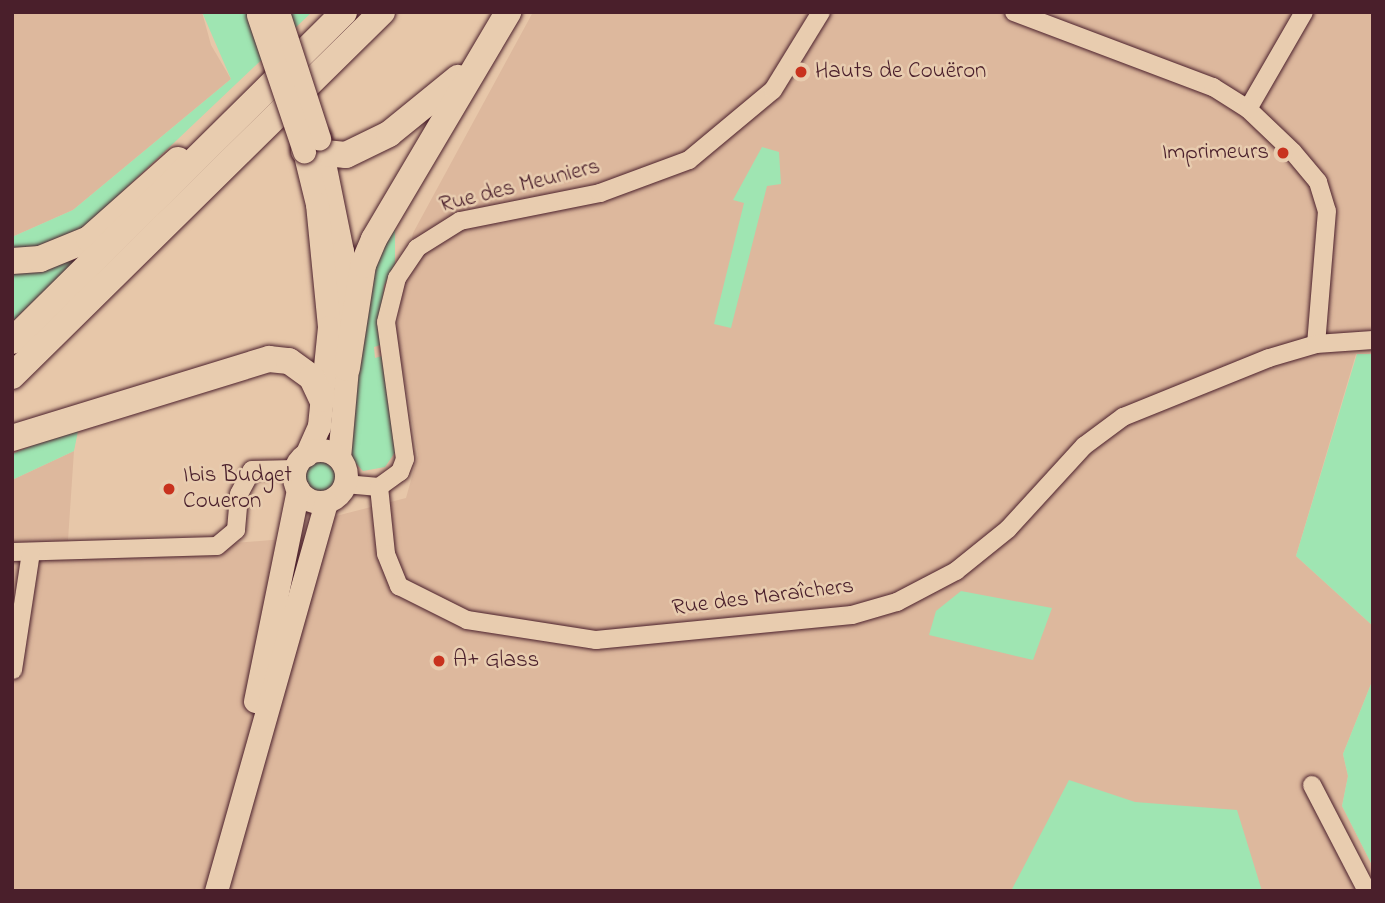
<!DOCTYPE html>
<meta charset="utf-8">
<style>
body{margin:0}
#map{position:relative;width:1385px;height:903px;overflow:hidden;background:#e7c7a9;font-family:"Indie Flower",sans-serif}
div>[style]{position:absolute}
.built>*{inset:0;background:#ddb89d}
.green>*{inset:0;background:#9fe5b2}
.round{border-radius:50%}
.roads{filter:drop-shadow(0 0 2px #4a1f2b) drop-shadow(0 0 2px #4a1f2b)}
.minor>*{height:18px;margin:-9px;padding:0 9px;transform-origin:9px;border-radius:9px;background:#e8ccaf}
.major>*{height:23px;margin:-11.5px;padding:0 11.5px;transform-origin:11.5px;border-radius:11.5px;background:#e8ccaf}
.major>.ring{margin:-11.5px;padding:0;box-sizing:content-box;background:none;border:23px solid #e8ccaf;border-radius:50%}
.highway>*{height:26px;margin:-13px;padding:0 13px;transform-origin:13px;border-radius:13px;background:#e8ccaf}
.bridges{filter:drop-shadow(0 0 2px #4a1f2b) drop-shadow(0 0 2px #4a1f2b)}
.major-bridge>*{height:23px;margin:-11.5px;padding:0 11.5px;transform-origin:11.5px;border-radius:11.5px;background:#e8ccaf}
.dots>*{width:19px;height:19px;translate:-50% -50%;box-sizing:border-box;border:4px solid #e8ccaf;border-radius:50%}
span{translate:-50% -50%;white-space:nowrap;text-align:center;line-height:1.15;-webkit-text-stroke:5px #e8ccaf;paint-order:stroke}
.poi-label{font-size:23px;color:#4a1f2b}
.left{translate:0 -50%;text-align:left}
.right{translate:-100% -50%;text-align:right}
.street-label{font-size:23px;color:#4a1f2b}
.frame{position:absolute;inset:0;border:14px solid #4a1f2b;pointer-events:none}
</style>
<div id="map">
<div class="built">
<i style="clip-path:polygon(12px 12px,202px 12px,211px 45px,231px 79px,73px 210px,12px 237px)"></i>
<i style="clip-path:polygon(533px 12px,1373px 12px,1373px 354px,1356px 354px,1296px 556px,1373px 626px,1373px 679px,1343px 754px,1348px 776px,1342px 806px,1373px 867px,1373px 891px,12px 891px,12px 480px,74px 451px,68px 540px,100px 554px,320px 536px,336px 516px,406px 498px,418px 455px,396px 331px,413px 233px)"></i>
</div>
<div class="green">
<i style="clip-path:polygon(202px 12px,312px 12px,100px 213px,87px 251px,12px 322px,12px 237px,73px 210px,231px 79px)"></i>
<i style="clip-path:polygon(762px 147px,779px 152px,781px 184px,767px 186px,731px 328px,714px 324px,744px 203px,733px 200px)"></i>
<i style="clip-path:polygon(395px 211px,395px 264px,384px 286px,380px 345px,374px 347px,375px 358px,382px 356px,398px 448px,385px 467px,363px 471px,348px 455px,365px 298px)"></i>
<i style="clip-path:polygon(1357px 354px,1373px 354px,1373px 626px,1296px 556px)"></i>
<i style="clip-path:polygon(79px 426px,74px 451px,12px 480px,12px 454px)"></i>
<i class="round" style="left:303px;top:459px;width:34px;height:34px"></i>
<i style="clip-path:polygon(961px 591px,1052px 608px,1033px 660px,929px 635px,936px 611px)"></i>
<i style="clip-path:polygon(1373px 679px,1373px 867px,1342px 806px,1348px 776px,1343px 754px)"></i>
<i style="clip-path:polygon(1069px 780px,1135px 802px,1237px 810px,1262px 891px,1011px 891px)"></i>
</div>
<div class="roads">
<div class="minor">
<i style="left:1014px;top:12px;width:213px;rotate:20.7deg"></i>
<i style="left:1213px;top:87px;width:41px;rotate:32.2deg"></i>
<i style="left:1248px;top:109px;width:62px;rotate:43.7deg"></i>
<i style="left:1293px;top:152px;width:39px;rotate:50deg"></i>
<i style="left:1318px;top:182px;width:30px;rotate:73deg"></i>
<i style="left:1327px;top:211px;width:133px;rotate:94.7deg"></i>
<i style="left:1248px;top:109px;width:112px;rotate:-60deg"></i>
<i style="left:345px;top:484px;width:34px;rotate:5deg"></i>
<i style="left:379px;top:487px;width:26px;rotate:-36deg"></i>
<i style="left:400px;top:472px;width:14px;rotate:-69deg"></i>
<i style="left:405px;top:459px;width:138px;rotate:-97.9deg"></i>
<i style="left:386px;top:322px;width:45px;rotate:-76deg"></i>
<i style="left:397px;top:278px;width:36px;rotate:-56deg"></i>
<i style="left:417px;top:248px;width:51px;rotate:-32.1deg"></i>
<i style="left:460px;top:221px;width:143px;rotate:-11.3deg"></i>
<i style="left:600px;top:193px;width:95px;rotate:-20.3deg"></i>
<i style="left:689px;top:160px;width:109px;rotate:-39.8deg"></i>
<i style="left:773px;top:90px;width:92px;rotate:-58.4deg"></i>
<i style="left:379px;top:487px;width:67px;rotate:84deg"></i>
<i style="left:386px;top:554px;width:35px;rotate:68deg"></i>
<i style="left:399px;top:586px;width:76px;rotate:26.6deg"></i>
<i style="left:467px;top:620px;width:131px;rotate:8.8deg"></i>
<i style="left:596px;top:640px;width:257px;rotate:-5.6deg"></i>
<i style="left:852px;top:615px;width:47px;rotate:-16.1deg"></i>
<i style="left:897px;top:602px;width:67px;rotate:-27.7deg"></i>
<i style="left:956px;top:571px;width:67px;rotate:-38.9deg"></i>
<i style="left:1008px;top:529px;width:113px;rotate:-47.5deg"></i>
<i style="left:1084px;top:446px;width:49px;rotate:-36.6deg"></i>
<i style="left:1123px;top:417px;width:157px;rotate:-22deg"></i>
<i style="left:1269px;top:358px;width:49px;rotate:-16.6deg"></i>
<i style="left:1316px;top:344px;width:57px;rotate:-4deg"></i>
<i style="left:12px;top:552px;width:205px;rotate:-1.7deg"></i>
<i style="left:217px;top:546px;width:25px;rotate:-40deg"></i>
<i style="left:236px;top:530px;width:36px;rotate:-85deg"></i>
<i style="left:239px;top:494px;width:27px;rotate:-62deg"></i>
<i style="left:252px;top:470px;width:43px;rotate:-1.3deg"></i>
<i style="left:13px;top:670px;width:119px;rotate:-81.3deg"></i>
<i style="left:1312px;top:785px;width:119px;rotate:62.6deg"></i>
</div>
<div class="major">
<i style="left:319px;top:138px;width:115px;rotate:78.5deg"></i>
<i style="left:342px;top:251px;width:117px;rotate:87.6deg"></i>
<i style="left:347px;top:368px;width:90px;rotate:95.1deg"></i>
<i style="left:304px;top:151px;width:55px;rotate:76.2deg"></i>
<i style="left:317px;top:204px;width:124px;rotate:84.4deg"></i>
<i style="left:329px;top:327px;width:100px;rotate:95.8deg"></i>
<i style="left:319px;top:426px;width:32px;rotate:114deg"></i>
<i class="ring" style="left:294px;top:450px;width:29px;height:29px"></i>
<i style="left:255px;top:701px;width:216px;rotate:-78.5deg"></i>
<i style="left:216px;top:891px;width:404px;rotate:-74.2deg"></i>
</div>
<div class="highway">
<i style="left:304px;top:151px;width:42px;rotate:5.4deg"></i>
<i style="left:346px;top:155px;width:48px;rotate:-26deg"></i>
<i style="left:389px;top:134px;width:89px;rotate:-39.1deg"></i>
<i style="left:12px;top:261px;width:28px;rotate:-4deg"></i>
<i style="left:40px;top:259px;width:53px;rotate:-22.2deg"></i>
<i style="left:89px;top:239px;width:119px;rotate:-41.6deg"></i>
<i style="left:12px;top:341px;width:467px;rotate:-44.7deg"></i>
<i style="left:347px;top:368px;width:104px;rotate:-81.2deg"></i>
<i style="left:363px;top:265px;width:28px;rotate:-67deg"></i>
<i style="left:374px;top:239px;width:264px;rotate:-59.4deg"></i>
<i style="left:12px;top:376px;width:519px;rotate:-44.53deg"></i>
<i style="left:12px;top:438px;width:269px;rotate:-17.1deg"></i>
<i style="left:269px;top:359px;width:20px;rotate:6deg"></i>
<i style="left:289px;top:361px;width:29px;rotate:36deg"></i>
<i style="left:312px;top:378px;width:23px;rotate:65deg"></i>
</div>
</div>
<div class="bridges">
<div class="major-bridge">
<i style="left:278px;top:12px;width:133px;rotate:72deg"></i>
<i style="left:258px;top:15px;width:144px;rotate:71.3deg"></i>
</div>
</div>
<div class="dots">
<i style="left:801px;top:72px;background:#c8321e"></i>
<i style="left:1283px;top:153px;background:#c8321e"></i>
<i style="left:169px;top:489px;background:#c8321e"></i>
<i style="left:439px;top:661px;background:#c8321e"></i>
</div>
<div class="poi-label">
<span class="left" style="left:815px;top:72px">Hauts de Couëron</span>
<span class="right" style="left:1269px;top:153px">Imprimeurs</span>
<span class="left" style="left:183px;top:489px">Ibis Budget<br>Coueron</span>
<span class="left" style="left:453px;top:661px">A+ Glass</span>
</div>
<div class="street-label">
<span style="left:520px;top:187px;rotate:-14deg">Rue des Meuniers</span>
<span style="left:763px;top:598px;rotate:-7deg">Rue des Maraîchers</span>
</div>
<div class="frame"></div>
</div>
